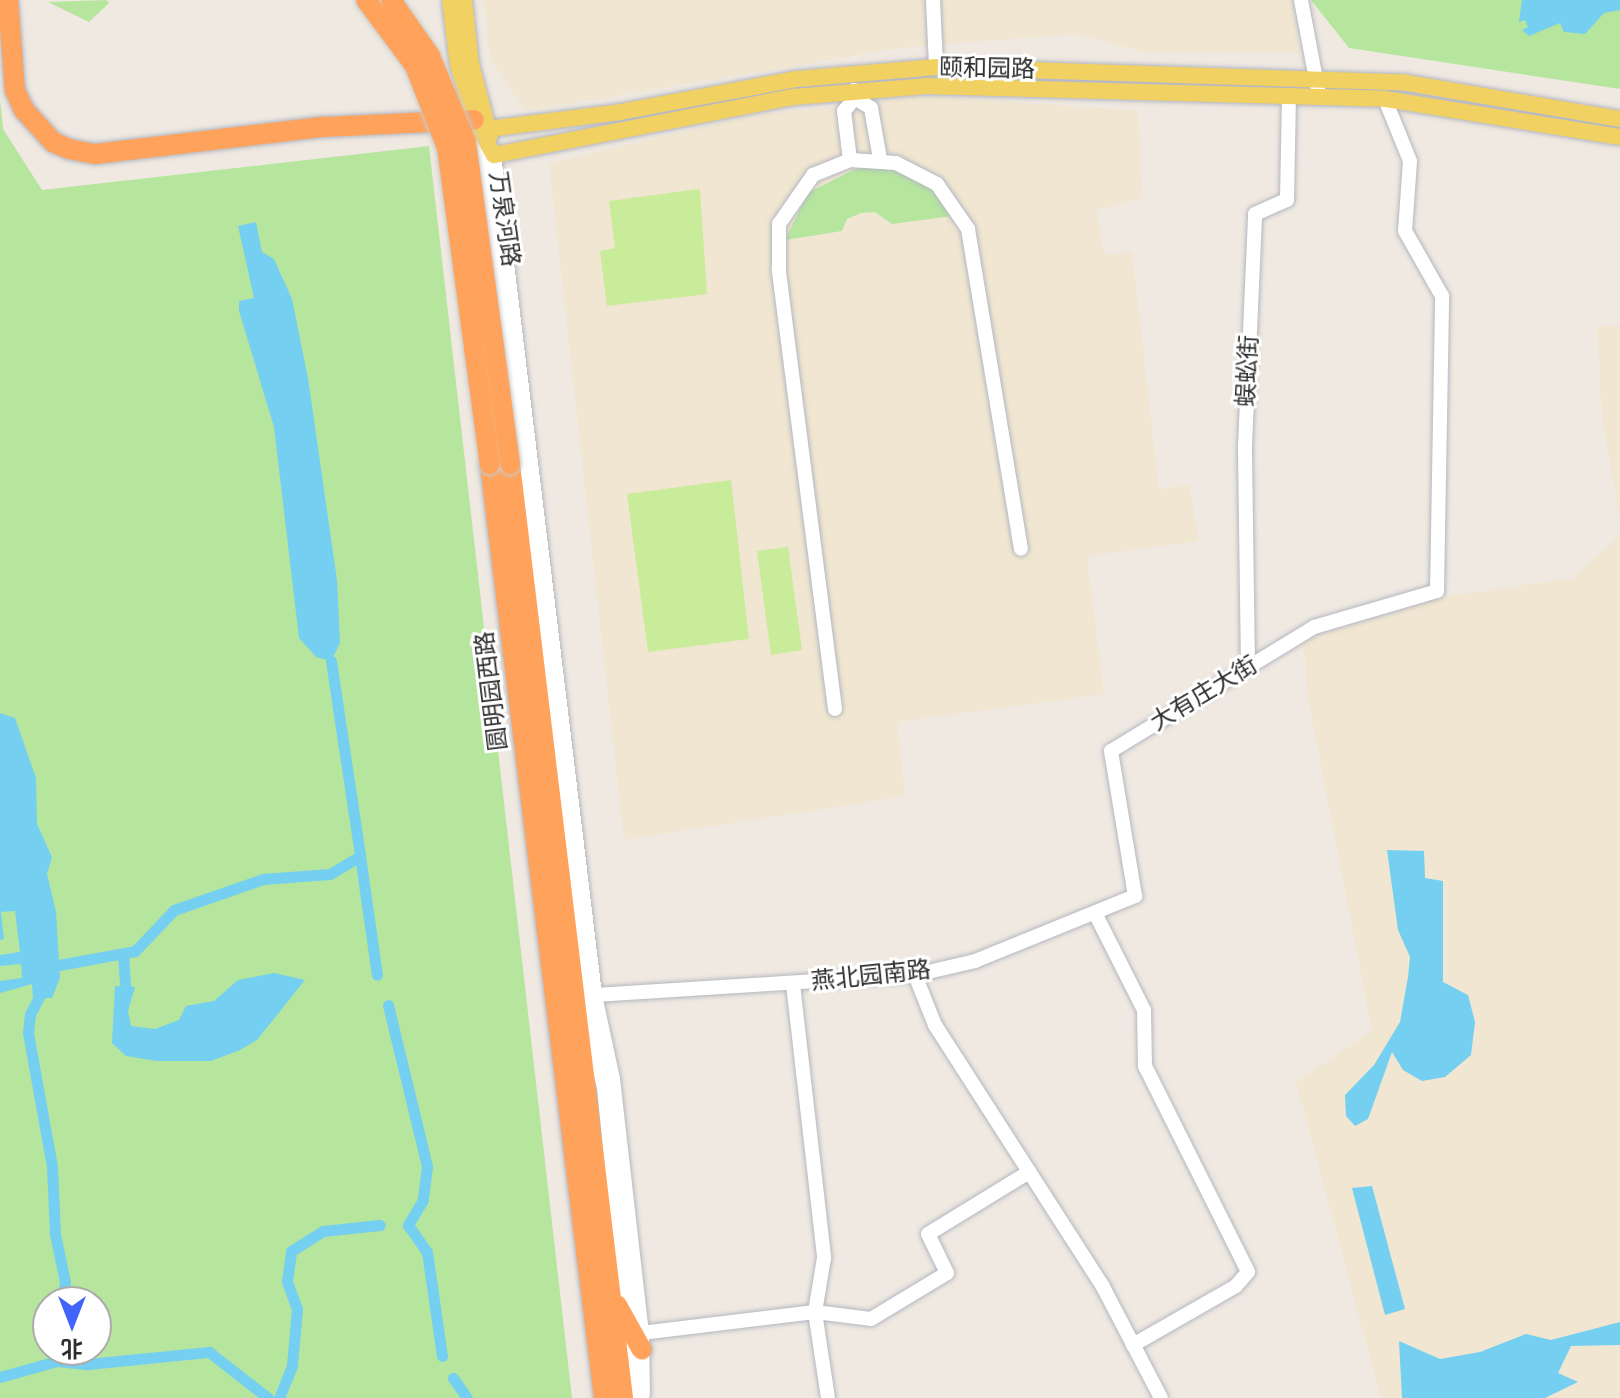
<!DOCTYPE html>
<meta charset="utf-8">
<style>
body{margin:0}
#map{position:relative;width:1620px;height:1398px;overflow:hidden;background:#efe9e1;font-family:"Fira Sans","Noto Sans SC",sans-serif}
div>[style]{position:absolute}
.education>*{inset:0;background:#f0e6d1}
.green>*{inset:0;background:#b6e59e}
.pitch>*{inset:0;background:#c9ec9a}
.water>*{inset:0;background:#75cff0}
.canal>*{height:11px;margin:-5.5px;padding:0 5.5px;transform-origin:5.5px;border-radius:5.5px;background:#75cff0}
.roads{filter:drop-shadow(0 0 2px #b4b7c1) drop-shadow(0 0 2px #b4b7c1)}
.minor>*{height:14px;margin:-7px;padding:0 7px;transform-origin:7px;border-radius:7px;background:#fff}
.major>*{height:16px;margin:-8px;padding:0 8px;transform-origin:8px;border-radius:8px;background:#f2d163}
.highway>*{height:20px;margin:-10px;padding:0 10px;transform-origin:10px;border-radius:10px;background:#ffa35c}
.bridges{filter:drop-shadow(0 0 2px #c9c9c9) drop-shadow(0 0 2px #c9c9c9)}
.highway-bridge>*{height:20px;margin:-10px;padding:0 10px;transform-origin:10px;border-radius:10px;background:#ffa35c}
span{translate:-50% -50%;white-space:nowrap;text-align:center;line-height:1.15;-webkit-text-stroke:6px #fff;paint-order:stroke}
.street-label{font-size:24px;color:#2e2e2e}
.north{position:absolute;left:32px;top:1286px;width:80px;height:80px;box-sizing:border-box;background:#fff;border:2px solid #ababab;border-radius:50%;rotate:180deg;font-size:22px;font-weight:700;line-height:32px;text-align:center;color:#2e2e2e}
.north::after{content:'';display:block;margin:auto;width:28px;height:36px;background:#4264fb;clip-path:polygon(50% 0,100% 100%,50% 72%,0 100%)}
</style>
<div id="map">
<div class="education">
<i style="clip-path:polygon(484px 0,1292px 0,1300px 53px,1145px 52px,1075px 34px,900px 48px,525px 111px,490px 58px)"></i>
<i style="clip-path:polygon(927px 96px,1138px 111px,1142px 198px,1097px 210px,1104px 255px,1132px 252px,1159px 490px,1189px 484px,1199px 541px,1087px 556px,1104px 694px,897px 722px,905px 796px,624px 840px,549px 163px,751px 116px)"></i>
<i style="clip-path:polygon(1620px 325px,1620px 521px,1602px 416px,1597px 326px)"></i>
<i style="clip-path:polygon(1620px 535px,1620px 1398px,1381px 1398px,1296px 1082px,1372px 1031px,1307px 693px,1304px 640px,1442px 597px,1574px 578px)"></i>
</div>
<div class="green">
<i style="clip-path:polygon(106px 0,109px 3px,89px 22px,48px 2px)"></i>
<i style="clip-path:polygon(1311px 0,1620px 0,1620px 89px,1349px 48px)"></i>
<i style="clip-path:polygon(evenodd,0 99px,3px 129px,42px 190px,429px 146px,572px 1398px,0 1398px,0 99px,48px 1302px,96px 1302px,96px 1350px,48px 1350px,48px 1302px)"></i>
<i style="clip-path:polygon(883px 166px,915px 178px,938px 195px,952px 216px,892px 224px,875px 212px,861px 213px,847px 219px,842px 231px,785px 240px,808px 193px,855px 169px)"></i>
</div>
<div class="pitch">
<i style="clip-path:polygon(700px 189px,707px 294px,607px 306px,600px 251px,615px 248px,609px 201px)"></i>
<i style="clip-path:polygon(731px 480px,749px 639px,648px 652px,627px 494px)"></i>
<i style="clip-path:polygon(788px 547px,802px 650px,771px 655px,757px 551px)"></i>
</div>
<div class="water">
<i style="clip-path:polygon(1522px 0,1620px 0,1620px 10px,1604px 13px,1585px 34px,1564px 32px,1560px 23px,1529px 36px,1522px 30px,1528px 27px,1525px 20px,1519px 22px)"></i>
<i style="clip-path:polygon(256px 222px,262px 252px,274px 259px,292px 299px,308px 378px,337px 580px,340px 643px,331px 661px,316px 657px,299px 638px,274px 427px,239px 311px,239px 301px,254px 298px,238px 226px)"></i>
<i style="clip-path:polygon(0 713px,15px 718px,36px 778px,37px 824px,52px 857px,47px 874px,56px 912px,60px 978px,52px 998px,33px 998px,32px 984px,0 993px,0 981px,22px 978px,21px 964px,0 966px,0 955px,20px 952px,15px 911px,1px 912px,4px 939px,0 940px)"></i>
<i style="clip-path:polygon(1387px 850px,1424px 851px,1425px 878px,1443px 881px,1443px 982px,1468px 995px,1475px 1022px,1471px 1055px,1445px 1077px,1422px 1081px,1403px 1070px,1392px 1052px,1368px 1119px,1355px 1126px,1346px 1116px,1345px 1095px,1374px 1065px,1400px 1022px,1408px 977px,1410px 957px,1398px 930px)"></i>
<i style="clip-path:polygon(274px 973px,305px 980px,257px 1040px,240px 1050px,211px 1061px,156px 1061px,126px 1056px,112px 1043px,115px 986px,135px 987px,128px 1011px,131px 1026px,155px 1029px,179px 1020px,186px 1006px,214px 1001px,238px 980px)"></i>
<i style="clip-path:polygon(1372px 1186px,1405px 1309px,1385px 1315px,1352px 1188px)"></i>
<i style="clip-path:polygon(1620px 1322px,1620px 1345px,1571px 1346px,1558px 1373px,1578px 1382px,1545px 1398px,1402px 1398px,1399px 1341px,1440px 1359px,1480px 1352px,1526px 1334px,1551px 1340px)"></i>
</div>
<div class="canal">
<i style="left:331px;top:661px;width:197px;rotate:81.5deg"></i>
<i style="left:123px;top:954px;width:32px;rotate:86deg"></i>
<i style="left:48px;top:967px;width:88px;rotate:-10.4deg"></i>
<i style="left:135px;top:951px;width:57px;rotate:-46.4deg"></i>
<i style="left:174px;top:910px;width:94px;rotate:-19.2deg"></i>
<i style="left:263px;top:879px;width:67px;rotate:-4.3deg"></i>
<i style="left:330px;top:874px;width:35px;rotate:-31deg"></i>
<i style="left:360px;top:856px;width:120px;rotate:81.9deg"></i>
<i style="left:44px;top:987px;width:30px;rotate:117deg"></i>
<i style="left:30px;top:1014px;width:19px;rotate:96deg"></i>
<i style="left:28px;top:1033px;width:136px;rotate:79.8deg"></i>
<i style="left:52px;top:1167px;width:67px;rotate:87.4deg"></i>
<i style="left:55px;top:1234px;width:49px;rotate:78.2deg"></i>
<i style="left:65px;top:1282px;width:20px;rotate:99deg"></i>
<i style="left:388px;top:1005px;width:166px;rotate:76.4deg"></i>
<i style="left:427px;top:1166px;width:34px;rotate:97deg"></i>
<i style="left:423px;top:1200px;width:29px;rotate:121deg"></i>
<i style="left:408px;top:1225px;width:33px;rotate:55deg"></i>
<i style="left:427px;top:1252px;width:105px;rotate:81.8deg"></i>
<i style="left:0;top:1377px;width:59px;rotate:-15.7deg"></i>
<i style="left:57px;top:1361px;width:31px;rotate:6deg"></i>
<i style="left:88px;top:1364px;width:122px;rotate:-5.7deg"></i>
<i style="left:209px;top:1352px;width:75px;rotate:37.9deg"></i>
<i style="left:453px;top:1378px;width:24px;rotate:55deg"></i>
<i style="left:279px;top:1398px;width:35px;rotate:-68deg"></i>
<i style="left:292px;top:1365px;width:56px;rotate:-84.9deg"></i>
<i style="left:297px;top:1309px;width:30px;rotate:-110deg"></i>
<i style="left:287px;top:1281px;width:30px;rotate:-82deg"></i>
<i style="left:291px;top:1251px;width:38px;rotate:-32deg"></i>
<i style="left:323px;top:1231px;width:57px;rotate:-6deg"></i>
</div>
<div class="roads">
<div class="minor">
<i style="left:933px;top:0;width:67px;rotate:87.4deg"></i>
<i style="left:1301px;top:0;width:92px;rotate:79.3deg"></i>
<i style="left:855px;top:98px;width:19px;rotate:32deg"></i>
<i style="left:871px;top:108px;width:52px;rotate:80deg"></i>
<i style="left:477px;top:132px;width:884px;rotate:82.92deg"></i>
<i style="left:586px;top:1009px;width:81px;rotate:77.2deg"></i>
<i style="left:604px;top:1088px;width:312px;rotate:84.3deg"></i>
<i style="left:494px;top:155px;width:846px;rotate:83.14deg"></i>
<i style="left:595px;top:995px;width:86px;rotate:77.9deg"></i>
<i style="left:613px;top:1079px;width:256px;rotate:83.5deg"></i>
<i style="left:642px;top:1333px;width:61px;rotate:89.1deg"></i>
<i style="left:850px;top:160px;width:49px;rotate:-97deg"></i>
<i style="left:844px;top:111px;width:17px;rotate:-50deg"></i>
<i style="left:855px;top:98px;width:8px;rotate:-97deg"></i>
<i style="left:1248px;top:667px;width:221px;rotate:-90.8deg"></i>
<i style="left:1245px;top:446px;width:232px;rotate:-87.5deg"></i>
<i style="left:1255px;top:214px;width:35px;rotate:-24deg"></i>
<i style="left:1287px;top:200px;width:104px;rotate:-88.9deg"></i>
<i style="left:835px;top:709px;width:444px;rotate:-97.3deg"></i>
<i style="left:779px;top:269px;width:45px;rotate:-90deg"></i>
<i style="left:779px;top:224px;width:60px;rotate:-55.2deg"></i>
<i style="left:813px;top:175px;width:40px;rotate:-22deg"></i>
<i style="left:850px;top:160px;width:46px;rotate:3.7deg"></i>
<i style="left:896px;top:163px;width:46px;rotate:27.1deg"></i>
<i style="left:937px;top:184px;width:55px;rotate:55.4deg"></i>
<i style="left:968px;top:229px;width:324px;rotate:80.6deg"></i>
<i style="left:1095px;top:913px;width:109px;rotate:63.2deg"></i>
<i style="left:1144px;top:1010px;width:56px;rotate:89deg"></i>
<i style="left:1145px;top:1066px;width:230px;rotate:63.4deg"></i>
<i style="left:1248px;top:1272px;width:18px;rotate:131deg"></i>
<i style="left:1236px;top:1286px;width:119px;rotate:150.2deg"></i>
<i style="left:915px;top:975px;width:54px;rotate:68.2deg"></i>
<i style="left:935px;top:1025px;width:311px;rotate:57.3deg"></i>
<i style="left:1103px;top:1287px;width:125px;rotate:62.4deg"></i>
<i style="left:793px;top:984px;width:276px;rotate:83.5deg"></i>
<i style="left:824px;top:1258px;width:55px;rotate:99.5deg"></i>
<i style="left:815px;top:1312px;width:87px;rotate:81.4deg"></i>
<i style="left:595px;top:995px;width:321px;rotate:-3.6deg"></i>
<i style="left:915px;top:975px;width:62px;rotate:-13.1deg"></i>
<i style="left:975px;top:961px;width:173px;rotate:-22.1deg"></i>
<i style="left:1135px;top:896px;width:147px;rotate:-99.4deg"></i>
<i style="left:1111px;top:751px;width:238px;rotate:-31.4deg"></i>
<i style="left:1314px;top:627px;width:128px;rotate:-16.3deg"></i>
<i style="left:1437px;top:591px;width:295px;rotate:-89deg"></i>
<i style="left:1442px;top:296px;width:75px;rotate:-119.6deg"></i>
<i style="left:1405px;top:231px;width:70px;rotate:-85.9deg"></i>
<i style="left:1410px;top:161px;width:67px;rotate:-112deg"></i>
<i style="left:633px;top:1334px;width:183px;rotate:-6.9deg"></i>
<i style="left:815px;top:1312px;width:56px;rotate:7.1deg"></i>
<i style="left:871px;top:1319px;width:89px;rotate:-31.2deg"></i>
<i style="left:947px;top:1273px;width:43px;rotate:-116deg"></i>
<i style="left:928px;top:1234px;width:119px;rotate:-31.5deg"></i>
</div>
<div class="major">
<i style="left:450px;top:0;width:65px;rotate:83deg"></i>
<i style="left:458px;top:65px;width:57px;rotate:73.8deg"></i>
<i style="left:474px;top:120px;width:40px;rotate:60.3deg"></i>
<i style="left:464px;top:0;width:64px;rotate:83.8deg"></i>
<i style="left:471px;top:64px;width:74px;rotate:75.2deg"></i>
<i style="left:488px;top:129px;width:133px;rotate:-7.3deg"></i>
<i style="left:620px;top:112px;width:180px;rotate:-10.6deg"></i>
<i style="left:797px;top:79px;width:140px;rotate:-4.9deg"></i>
<i style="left:936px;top:67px;width:471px;rotate:1.9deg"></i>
<i style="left:1407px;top:83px;width:216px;rotate:9.6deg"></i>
<i style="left:494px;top:155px;width:305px;rotate:-11deg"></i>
<i style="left:793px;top:97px;width:133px;rotate:-4.7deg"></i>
<i style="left:926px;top:86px;width:459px;rotate:1.6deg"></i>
<i style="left:1385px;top:99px;width:238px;rotate:9.2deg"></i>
</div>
<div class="highway">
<i style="left:8px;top:0;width:90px;rotate:85.6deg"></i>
<i style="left:15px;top:90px;width:22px;rotate:66deg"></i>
<i style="left:24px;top:110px;width:43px;rotate:47.8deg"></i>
<i style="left:53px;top:142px;width:17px;rotate:24deg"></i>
<i style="left:69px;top:149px;width:26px;rotate:11deg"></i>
<i style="left:95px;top:154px;width:230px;rotate:-6.8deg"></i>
<i style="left:323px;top:127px;width:151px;rotate:-2.7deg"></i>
<i style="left:490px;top:464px;width:941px;rotate:83.04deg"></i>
<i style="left:510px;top:464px;width:941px;rotate:83.1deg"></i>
<i style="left:617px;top:1305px;width:51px;rotate:60.9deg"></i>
</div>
</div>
<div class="bridges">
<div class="highway-bridge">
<i style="left:366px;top:0;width:82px;rotate:53.4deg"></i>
<i style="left:415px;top:66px;width:88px;rotate:68.7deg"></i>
<i style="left:447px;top:148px;width:319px;rotate:82.3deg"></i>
<i style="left:391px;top:0;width:68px;rotate:55.1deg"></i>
<i style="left:430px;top:56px;width:93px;rotate:67.3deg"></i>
<i style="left:466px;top:142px;width:325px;rotate:82.2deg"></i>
</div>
</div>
<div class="street-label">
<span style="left:987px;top:69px;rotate:1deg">颐和园路</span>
<span style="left:504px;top:219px;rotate:82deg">万泉河路</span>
<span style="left:1248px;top:371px;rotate:-87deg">蜈蚣街</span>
<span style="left:492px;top:691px;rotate:-97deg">圆明园西路</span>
<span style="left:1204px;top:694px;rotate:-31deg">大有庄大街</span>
<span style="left:871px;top:976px;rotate:-6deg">燕北园南路</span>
</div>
<div class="north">北</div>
</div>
